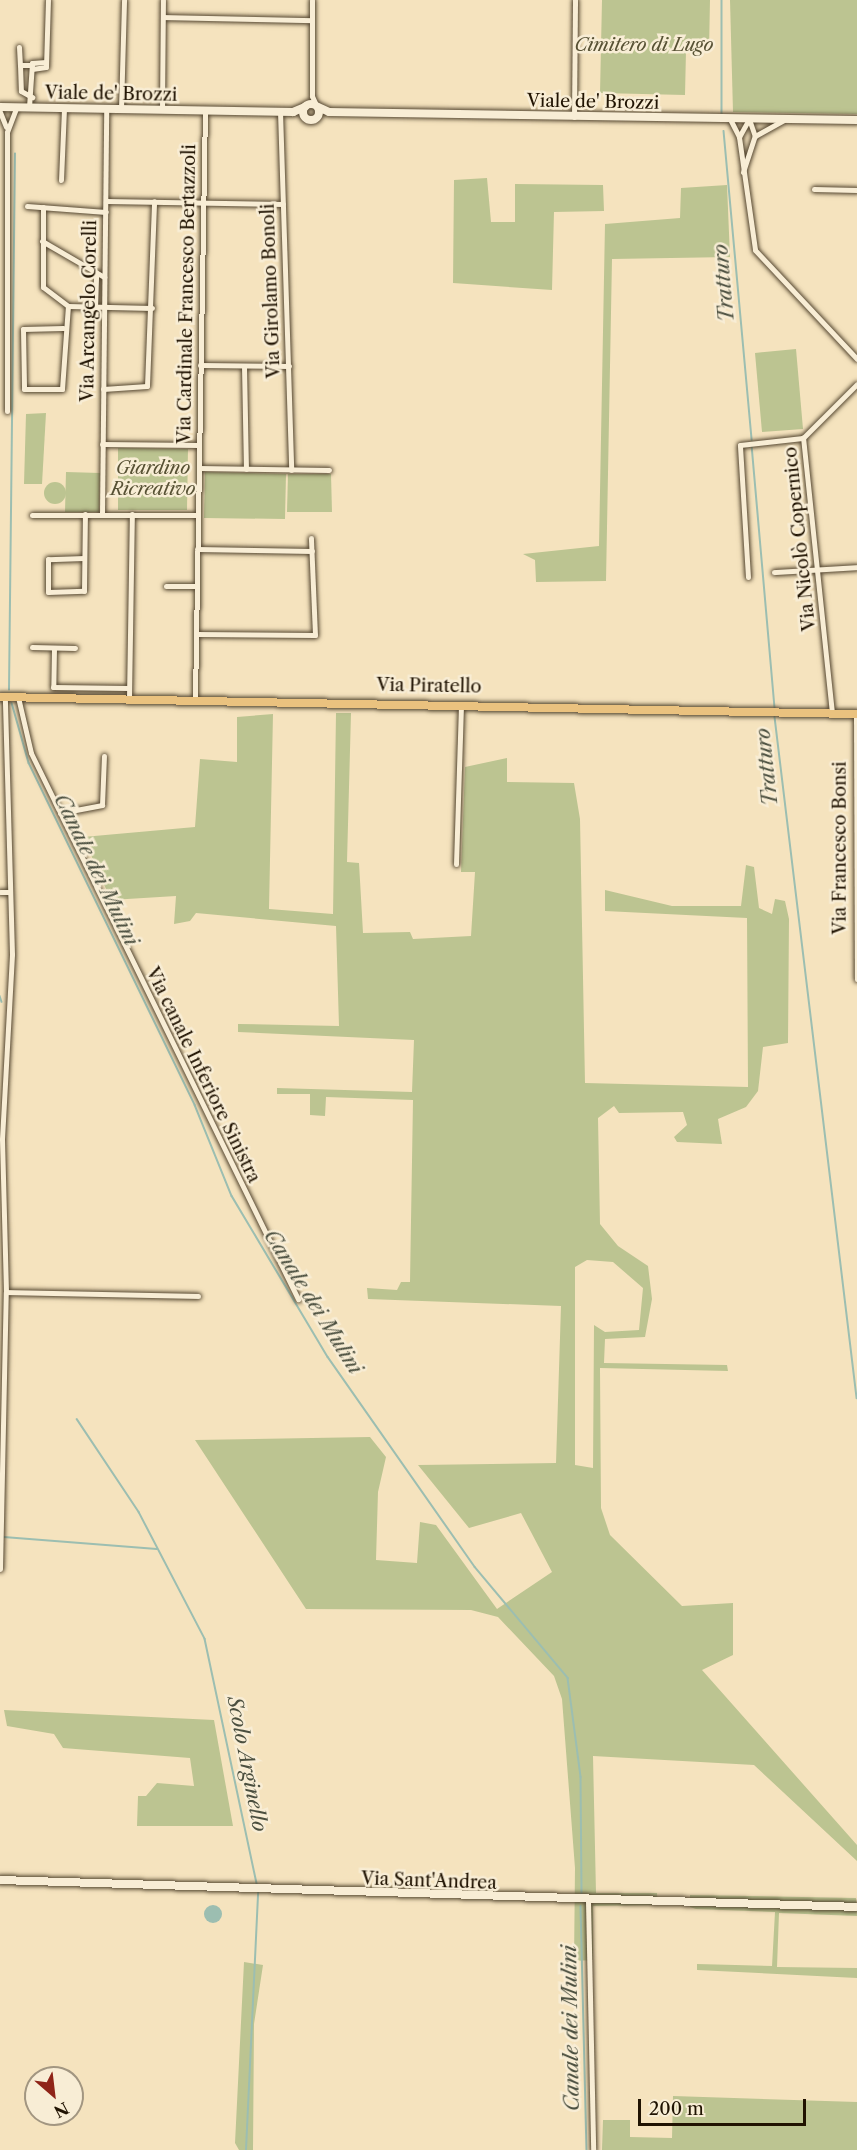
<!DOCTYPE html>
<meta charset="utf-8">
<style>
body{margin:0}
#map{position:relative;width:857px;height:2150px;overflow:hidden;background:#f5e3be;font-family:"Libre Caslon Text",serif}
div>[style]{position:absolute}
.green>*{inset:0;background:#bcc491}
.round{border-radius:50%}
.water>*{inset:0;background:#9cbeb1}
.stream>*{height:1.5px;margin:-0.75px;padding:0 0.75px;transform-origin:0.75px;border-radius:0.75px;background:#9cbeb1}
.roads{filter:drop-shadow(0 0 2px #554731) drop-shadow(0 0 2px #554731)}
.street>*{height:5px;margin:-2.5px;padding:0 2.5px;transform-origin:2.5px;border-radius:2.5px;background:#f8edd5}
.secondary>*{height:8px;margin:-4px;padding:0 4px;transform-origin:4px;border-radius:4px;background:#f8edd5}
.secondary>.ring{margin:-4px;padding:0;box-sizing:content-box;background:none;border:8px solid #f8edd5;border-radius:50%}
.primary>*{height:8px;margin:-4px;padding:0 4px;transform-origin:4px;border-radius:4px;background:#eac27f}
span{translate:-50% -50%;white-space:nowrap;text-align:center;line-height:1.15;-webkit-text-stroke:5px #f8edd5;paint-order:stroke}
.park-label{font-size:18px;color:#575134;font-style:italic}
.street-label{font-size:18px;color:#201302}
.water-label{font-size:20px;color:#4b4f3f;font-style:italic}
.north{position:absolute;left:24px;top:2066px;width:60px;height:60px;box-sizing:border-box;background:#f8edd5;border:2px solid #a29681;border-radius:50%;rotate:152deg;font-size:16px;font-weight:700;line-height:24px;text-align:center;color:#201302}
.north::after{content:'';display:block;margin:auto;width:21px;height:27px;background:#8f2418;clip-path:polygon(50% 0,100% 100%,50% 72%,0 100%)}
.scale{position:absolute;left:638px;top:2099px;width:168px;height:27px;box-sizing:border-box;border:3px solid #201302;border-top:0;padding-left:8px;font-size:18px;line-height:21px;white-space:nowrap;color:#201302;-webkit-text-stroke:4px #f8edd5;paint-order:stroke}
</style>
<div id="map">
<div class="green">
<i style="clip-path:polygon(602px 0,710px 0,709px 51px,686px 51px,685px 95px,600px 93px)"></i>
<i style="clip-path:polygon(730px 0,857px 0,857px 114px,733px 112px)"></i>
<i style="clip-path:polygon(487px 178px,491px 222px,515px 222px,515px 184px,603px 185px,604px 211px,554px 212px,552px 290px,453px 283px,454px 180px)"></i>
<i style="clip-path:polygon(727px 185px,730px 257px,612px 259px,606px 581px,536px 582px,535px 560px,523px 554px,599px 546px,605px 224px,680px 218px,681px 188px)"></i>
<i style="clip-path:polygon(796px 349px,803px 429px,762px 432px,755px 353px)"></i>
<i style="clip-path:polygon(46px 413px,42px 484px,24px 484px,26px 414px)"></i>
<i style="clip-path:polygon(118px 448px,188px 449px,187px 510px,118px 510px)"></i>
<i style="clip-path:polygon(66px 472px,100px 473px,99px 512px,65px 512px)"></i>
<i style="clip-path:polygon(205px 472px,286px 474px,285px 519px,204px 518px)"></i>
<i style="clip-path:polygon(288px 474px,331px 474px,332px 512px,287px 512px)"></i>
<i class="round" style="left:44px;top:482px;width:22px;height:22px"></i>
<i style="clip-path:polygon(evenodd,336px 713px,351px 713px,347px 862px,359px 863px,363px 933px,410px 932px,413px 939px,471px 936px,475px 872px,461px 872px,465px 767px,507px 758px,507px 782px,574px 783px,580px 819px,585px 1083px,748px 1087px,747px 918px,605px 911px,605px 890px,672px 906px,741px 906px,746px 865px,754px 867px,759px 908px,772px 914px,775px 899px,785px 901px,789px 919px,788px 1043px,763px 1047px,758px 1091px,746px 1107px,718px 1119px,722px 1144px,677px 1142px,674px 1137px,687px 1125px,683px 1112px,619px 1113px,614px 1106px,598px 1118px,600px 1224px,618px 1246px,648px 1266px,652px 1299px,645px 1337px,605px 1339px,604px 1363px,727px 1365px,728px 1371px,600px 1368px,601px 1508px,610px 1535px,682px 1606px,733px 1603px,733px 1655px,702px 1670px,857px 1845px,857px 1861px,754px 1765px,593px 1756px,596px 1893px,657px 1893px,658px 1905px,593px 1906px,593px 1960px,574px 1961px,575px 1868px,562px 1699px,554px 1676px,498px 1617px,471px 1610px,306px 1609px,195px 1440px,370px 1437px,386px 1457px,378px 1492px,376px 1560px,417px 1563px,420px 1522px,436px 1525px,497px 1609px,552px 1572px,521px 1513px,469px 1528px,418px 1465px,556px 1463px,561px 1306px,368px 1299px,367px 1288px,397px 1290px,401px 1282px,410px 1282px,413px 1100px,326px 1097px,325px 1116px,310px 1115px,310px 1094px,277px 1094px,277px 1088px,412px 1092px,414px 1040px,238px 1032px,238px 1024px,339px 1026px,336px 926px,196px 913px,190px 921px,174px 924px,176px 896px,111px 900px,83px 837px,195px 827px,200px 759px,237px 762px,237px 717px,273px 714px,269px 909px,333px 914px,336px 713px,587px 1260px,613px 1262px,643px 1288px,639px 1330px,605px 1332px,594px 1325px,593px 1468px,575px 1465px,575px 1267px,587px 1260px)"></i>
<i style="clip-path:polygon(4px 1710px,214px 1720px,233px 1826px,137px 1826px,138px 1796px,146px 1796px,157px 1783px,194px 1786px,190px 1758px,63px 1748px,54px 1734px,7px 1726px)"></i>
<i style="clip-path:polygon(690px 1895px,856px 1898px,857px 1916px,779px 1913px,777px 1967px,857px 1968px,857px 1978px,697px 1970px,697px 1964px,772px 1966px,775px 1912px,696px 1909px,690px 1907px)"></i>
<i style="clip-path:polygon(244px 1962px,263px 1965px,254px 2024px,253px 2150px,239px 2150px,235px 2143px)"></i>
<i style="clip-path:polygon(673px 2096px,857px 2102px,857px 2150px,602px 2150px,603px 2120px,630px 2120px,630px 2137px,672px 2138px)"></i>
</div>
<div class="water">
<i class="round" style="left:204px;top:1905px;width:18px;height:18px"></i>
</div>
<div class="stream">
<i style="left:722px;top:0;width:114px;rotate:90deg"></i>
<i style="left:724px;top:131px;width:310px;rotate:84.8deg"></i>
<i style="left:752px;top:445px;width:265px;rotate:85deg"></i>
<i style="left:9px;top:690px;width:536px;rotate:-89.36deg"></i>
<i style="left:12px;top:703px;width:62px;rotate:74.2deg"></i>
<i style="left:29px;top:763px;width:380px;rotate:64.1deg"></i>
<i style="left:195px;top:1105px;width:98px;rotate:67.9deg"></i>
<i style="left:232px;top:1196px;width:187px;rotate:59.2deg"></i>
<i style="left:328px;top:1357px;width:256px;rotate:55deg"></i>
<i style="left:475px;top:1567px;width:145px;rotate:50deg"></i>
<i style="left:568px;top:1678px;width:100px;rotate:82.5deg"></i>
<i style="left:581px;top:1777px;width:118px;rotate:89.5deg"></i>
<i style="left:775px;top:717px;width:686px;rotate:83.13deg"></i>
<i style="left:0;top:996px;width:6px;rotate:72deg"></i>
<i style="left:77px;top:1419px;width:112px;rotate:56.3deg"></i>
<i style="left:139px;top:1512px;width:143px;rotate:62.5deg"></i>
<i style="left:205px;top:1639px;width:250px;rotate:78deg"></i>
<i style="left:4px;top:1537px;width:153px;rotate:4.5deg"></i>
<i style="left:581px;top:1906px;width:244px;rotate:88.6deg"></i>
<i style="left:246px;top:2150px;width:258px;rotate:-87.3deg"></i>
</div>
<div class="roads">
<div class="street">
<i style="left:312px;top:0;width:96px;rotate:90deg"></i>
<i style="left:312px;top:96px;width:10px;rotate:66deg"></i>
<i style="left:163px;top:17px;width:149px;rotate:1.2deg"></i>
<i style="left:19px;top:47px;width:18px;rotate:87deg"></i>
<i style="left:32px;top:65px;width:12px;rotate:180deg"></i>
<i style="left:20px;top:65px;width:26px;rotate:88deg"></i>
<i style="left:21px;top:91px;width:13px;rotate:29deg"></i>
<i style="left:32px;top:69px;width:14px;rotate:-8deg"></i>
<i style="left:46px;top:67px;width:67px;rotate:-88.3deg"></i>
<i style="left:29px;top:107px;width:44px;rotate:-86.1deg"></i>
<i style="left:32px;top:63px;width:14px;rotate:-4deg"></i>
<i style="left:121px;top:109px;width:109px;rotate:-88.4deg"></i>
<i style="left:162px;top:110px;width:110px;rotate:-89.5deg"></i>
<i style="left:280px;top:111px;width:359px;rotate:88.2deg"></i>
<i style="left:0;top:112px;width:16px;rotate:68deg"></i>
<i style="left:574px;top:117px;width:117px;rotate:-89.5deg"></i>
<i style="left:730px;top:119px;width:20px;rotate:63deg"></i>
<i style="left:739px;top:137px;width:114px;rotate:81.9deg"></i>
<i style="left:755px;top:250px;width:149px;rotate:46.9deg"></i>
<i style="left:739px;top:137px;width:21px;rotate:-61deg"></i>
<i style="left:749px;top:119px;width:18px;rotate:71deg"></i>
<i style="left:743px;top:172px;width:38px;rotate:-72deg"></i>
<i style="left:755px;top:136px;width:33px;rotate:-29deg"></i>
<i style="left:61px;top:180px;width:72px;rotate:-87.6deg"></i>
<i style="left:814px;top:189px;width:43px;rotate:1.3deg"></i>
<i style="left:106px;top:201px;width:177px;rotate:1deg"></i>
<i style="left:27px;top:206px;width:79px;rotate:4.3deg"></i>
<i style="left:43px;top:207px;width:80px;rotate:90deg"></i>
<i style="left:43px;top:287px;width:31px;rotate:37deg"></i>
<i style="left:68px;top:306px;width:84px;rotate:1.4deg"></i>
<i style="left:42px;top:241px;width:72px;rotate:30.1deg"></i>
<i style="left:95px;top:307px;width:34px;rotate:-88deg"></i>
<i style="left:63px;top:328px;width:40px;rotate:178.6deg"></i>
<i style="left:23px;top:329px;width:60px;rotate:89deg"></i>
<i style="left:24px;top:389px;width:38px"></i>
<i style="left:62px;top:389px;width:83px;rotate:-85.9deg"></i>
<i style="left:200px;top:365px;width:89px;rotate:0.6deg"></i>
<i style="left:244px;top:366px;width:103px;rotate:88.9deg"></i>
<i style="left:103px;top:389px;width:44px;rotate:-3.9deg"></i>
<i style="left:147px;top:386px;width:185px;rotate:-87.8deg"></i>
<i style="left:7px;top:411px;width:279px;rotate:-90deg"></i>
<i style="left:7px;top:132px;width:26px;rotate:-69deg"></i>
<i style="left:102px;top:444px;width:97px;rotate:0.6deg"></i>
<i style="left:199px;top:468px;width:130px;rotate:0.9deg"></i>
<i style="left:102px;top:514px;width:405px;rotate:-89.4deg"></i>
<i style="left:32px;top:515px;width:166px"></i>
<i style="left:197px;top:549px;width:115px;rotate:1deg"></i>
<i style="left:84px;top:558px;width:36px;rotate:178deg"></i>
<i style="left:48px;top:559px;width:33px;rotate:90deg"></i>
<i style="left:48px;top:592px;width:36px;rotate:-2deg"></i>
<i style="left:84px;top:591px;width:77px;rotate:-89.3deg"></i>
<i style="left:774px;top:572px;width:83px;rotate:-3.4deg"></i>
<i style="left:748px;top:577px;width:132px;rotate:-93.5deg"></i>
<i style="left:740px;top:445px;width:63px;rotate:-6.3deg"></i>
<i style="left:166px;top:586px;width:31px"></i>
<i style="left:196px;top:634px;width:119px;rotate:0.5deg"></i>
<i style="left:315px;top:635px;width:97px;rotate:-92.4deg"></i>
<i style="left:32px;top:647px;width:43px;rotate:1.3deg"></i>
<i style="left:54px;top:648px;width:39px;rotate:91deg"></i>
<i style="left:53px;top:687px;width:76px;rotate:0.8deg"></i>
<i style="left:18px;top:697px;width:57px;rotate:76.9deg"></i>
<i style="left:31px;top:753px;width:608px;rotate:63.94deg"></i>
<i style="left:129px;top:698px;width:184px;rotate:-89.1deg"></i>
<i style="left:195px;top:699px;width:589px;rotate:-89.03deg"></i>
<i style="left:832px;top:713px;width:277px;rotate:-96deg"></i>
<i style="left:803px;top:438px;width:76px;rotate:-45deg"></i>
<i style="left:856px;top:714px;width:265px;rotate:89.8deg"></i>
<i style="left:60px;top:813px;width:43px;rotate:-10.8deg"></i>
<i style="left:102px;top:805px;width:49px;rotate:-87.7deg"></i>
<i style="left:456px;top:864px;width:159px;rotate:-88.2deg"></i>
<i style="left:0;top:892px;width:10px"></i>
<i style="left:6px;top:1292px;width:192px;rotate:1.2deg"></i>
<i style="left:0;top:1569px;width:277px;rotate:-88.8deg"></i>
<i style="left:6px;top:1292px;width:153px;rotate:-91.5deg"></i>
<i style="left:2px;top:1139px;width:185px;rotate:-86.9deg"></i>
<i style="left:12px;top:954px;width:257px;rotate:-91.6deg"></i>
<i style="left:588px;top:1901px;width:249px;rotate:88.8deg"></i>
</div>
<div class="secondary">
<i class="ring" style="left:303px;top:104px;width:8px;height:8px"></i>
<i style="left:0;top:107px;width:293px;rotate:1deg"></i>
<i style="left:293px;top:112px;width:13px;rotate:-23deg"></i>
<i style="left:318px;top:107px;width:12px;rotate:24deg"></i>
<i style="left:329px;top:112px;width:528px;rotate:0.87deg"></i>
<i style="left:0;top:1880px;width:857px;rotate:1.8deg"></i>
</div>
<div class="primary">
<i style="left:0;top:697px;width:857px;rotate:1.14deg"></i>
</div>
</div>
<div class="park-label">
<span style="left:644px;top:45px">Cimitero di Lugo</span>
<span style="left:153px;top:479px">Giardino<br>Ricreativo</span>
</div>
<div class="street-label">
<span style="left:111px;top:94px;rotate:1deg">Viale de' Brozzi</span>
<span style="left:593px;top:102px;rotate:1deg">Viale de' Brozzi</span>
<span style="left:271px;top:291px;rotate:-92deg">Via Girolamo Bonoli</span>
<span style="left:187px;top:294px;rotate:-89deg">Via Cardinale Francesco Bertazzoli</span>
<span style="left:89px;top:311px;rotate:-89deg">Via Arcangelo Corelli</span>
<span style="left:800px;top:539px;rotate:-96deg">Via Nicolò Copernico</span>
<span style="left:429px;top:686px;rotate:1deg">Via Piratello</span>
<span style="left:840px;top:848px;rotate:-90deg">Via Francesco Bonsi</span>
<span style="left:203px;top:1075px;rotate:64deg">Via canale Inferiore Sinistra</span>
<span style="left:429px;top:1881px;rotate:2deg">Via Sant'Andrea</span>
</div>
<div class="water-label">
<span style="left:724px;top:283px;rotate:-95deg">Tratturo</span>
<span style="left:767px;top:767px;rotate:-96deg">Tratturo</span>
<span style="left:96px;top:870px;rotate:64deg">Canale dei Mulini</span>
<span style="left:313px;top:1302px;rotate:58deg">Canale dei Mulini</span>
<span style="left:247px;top:1764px;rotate:79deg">Scolo Arginello</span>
<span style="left:571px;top:2028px;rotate:-91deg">Canale dei Mulini</span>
</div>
<div class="north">N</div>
<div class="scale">200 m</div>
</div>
